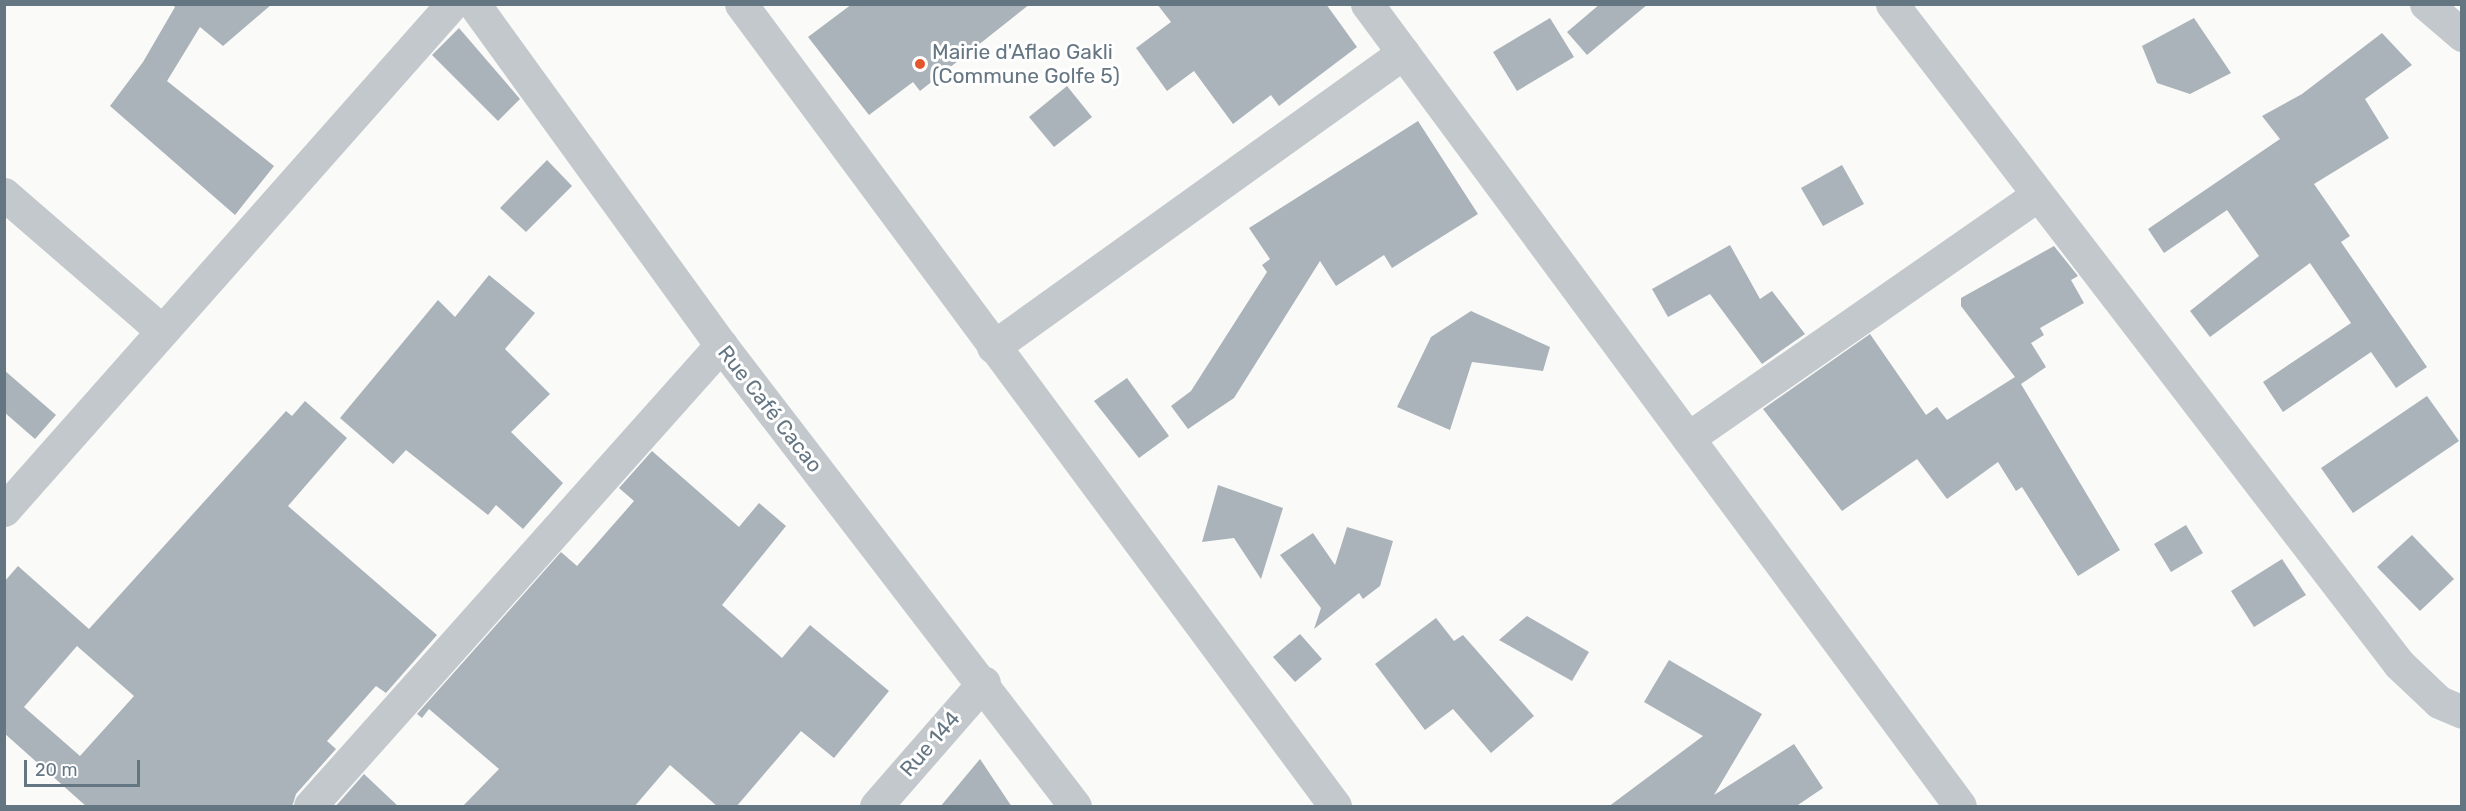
<!DOCTYPE html>
<meta charset="utf-8">
<style>
body{margin:0}
#map{position:relative;width:2466px;height:811px;overflow:hidden;background:#fafaf8;font-family:Rubik,sans-serif}
div>[style]{position:absolute}
.building>*{inset:0;background:#aab3b9}
.minor>*{height:33px;margin:-16.5px;padding:0 16.5px;transform-origin:16.5px;border-radius:16.5px;background:#c3c8cc}
.dots>*{width:16px;height:16px;translate:-50% -50%;box-sizing:border-box;border:3px solid #fff;border-radius:50%}
span{translate:-50% -50%;white-space:nowrap;text-align:center;line-height:1.15;-webkit-text-stroke:6px #fff;paint-order:stroke}
.poi-label{font-size:21px;color:#657683}
.left{translate:0 -50%;text-align:left}
.street-label{font-size:21px;color:#657683}
.frame{position:absolute;inset:0;border:6px solid #657683;pointer-events:none}
.scale{position:absolute;left:24px;top:760px;width:116px;height:27px;box-sizing:border-box;border:3px solid #657683;border-top:0;padding-left:8px;font-size:18px;line-height:21px;white-space:nowrap;color:#657683;-webkit-text-stroke:4px #fff;paint-order:stroke}
</style>
<div id="map">
<div class="building">
<i style="clip-path:polygon(172px 4px,272px 4px,223px 46px,200px 27px,167px 81px,274px 166px,235px 215px,110px 106px,143px 62px,175px 7px)"></i>
<i style="clip-path:polygon(852px 4px,1030px 4px,920px 91px,913px 82px,869px 115px,808px 37px)"></i>
<i style="clip-path:polygon(1157px 4px,1326px 4px,1357px 47px,1279px 106px,1271px 95px,1233px 124px,1194px 71px,1167px 91px,1136px 48px,1171px 22px)"></i>
<i style="clip-path:polygon(1600px 4px,1648px 4px,1587px 55px,1567px 32px)"></i>
<i style="clip-path:polygon(1550px 18px,1574px 57px,1517px 91px,1493px 52px)"></i>
<i style="clip-path:polygon(2194px 18px,2231px 73px,2190px 94px,2157px 83px,2142px 46px)"></i>
<i style="clip-path:polygon(459px 28px,520px 99px,498px 121px,432px 55px)"></i>
<i style="clip-path:polygon(2382px 33px,2412px 65px,2365px 99px,2389px 138px,2314px 184px,2350px 236px,2341px 242px,2427px 367px,2396px 388px,2371px 352px,2283px 412px,2263px 382px,2351px 323px,2310px 263px,2210px 337px,2190px 311px,2259px 256px,2227px 210px,2164px 253px,2148px 229px,2280px 139px,2262px 116px,2302px 94px)"></i>
<i style="clip-path:polygon(1067px 86px,1092px 117px,1054px 147px,1029px 117px)"></i>
<i style="clip-path:polygon(1418px 121px,1478px 214px,1392px 268px,1384px 255px,1336px 286px,1320px 261px,1234px 398px,1188px 429px,1171px 406px,1191px 391px,1267px 272px,1262px 265px,1270px 259px,1249px 228px)"></i>
<i style="clip-path:polygon(547px 160px,572px 186px,526px 232px,500px 208px)"></i>
<i style="clip-path:polygon(1842px 165px,1864px 204px,1823px 226px,1801px 188px)"></i>
<i style="clip-path:polygon(1730px 245px,1760px 299px,1772px 291px,1805px 334px,1762px 364px,1710px 294px,1668px 317px,1652px 289px)"></i>
<i style="clip-path:polygon(2054px 246px,2078px 276px,2071px 280px,2084px 303px,2040px 328px,2044px 335px,2031px 343px,2046px 367px,2021px 384px,2120px 550px,2078px 576px,2022px 487px,2016px 491px,1998px 462px,1947px 499px,1917px 459px,1842px 511px,1763px 409px,1870px 334px,1926px 415px,1937px 407px,1947px 420px,2015px 377px,1961px 306px,1961px 298px)"></i>
<i style="clip-path:polygon(489px 275px,535px 313px,505px 349px,550px 394px,511px 432px,563px 483px,523px 529px,496px 505px,488px 515px,406px 450px,393px 464px,340px 418px,438px 300px,455px 317px)"></i>
<i style="clip-path:polygon(1471px 311px,1550px 347px,1543px 371px,1472px 362px,1450px 430px,1397px 407px,1431px 337px)"></i>
<i style="clip-path:polygon(4px 370px,56px 415px,35px 439px,4px 412px)"></i>
<i style="clip-path:polygon(1127px 378px,1169px 436px,1139px 458px,1094px 401px)"></i>
<i style="clip-path:polygon(2427px 396px,2459px 441px,2353px 513px,2321px 468px)"></i>
<i style="clip-path:polygon(evenodd,305px 401px,347px 438px,288px 506px,437px 635px,386px 693px,376px 686px,327px 741px,336px 749px,296px 794px,292px 807px,87px 807px,4px 733px,4px 582px,18px 566px,89px 629px,286px 411px,292px 416px,305px 401px,77px 646px,134px 696px,80px 756px,24px 707px,77px 646px)"></i>
<i style="clip-path:polygon(652px 451px,739px 527px,759px 503px,786px 526px,722px 605px,782px 658px,810px 625px,889px 691px,834px 758px,801px 731px,736px 807px,718px 807px,670px 765px,634px 807px,462px 807px,499px 769px,429px 709px,422px 718px,417px 714px,561px 552px,577px 566px,634px 501px,619px 488px)"></i>
<i style="clip-path:polygon(1218px 485px,1283px 508px,1261px 579px,1234px 538px,1202px 542px)"></i>
<i style="clip-path:polygon(2186px 525px,2203px 553px,2171px 572px,2154px 544px)"></i>
<i style="clip-path:polygon(1347px 527px,1393px 541px,1380px 586px,1363px 599px,1359px 593px,1314px 629px,1321px 608px,1280px 555px,1313px 533px,1335px 565px)"></i>
<i style="clip-path:polygon(2412px 535px,2454px 579px,2420px 611px,2377px 567px)"></i>
<i style="clip-path:polygon(2282px 559px,2306px 595px,2254px 627px,2231px 591px)"></i>
<i style="clip-path:polygon(1527px 616px,1589px 652px,1572px 681px,1499px 640px)"></i>
<i style="clip-path:polygon(1436px 618px,1454px 641px,1463px 635px,1534px 716px,1491px 753px,1453px 709px,1425px 730px,1375px 664px)"></i>
<i style="clip-path:polygon(1300px 634px,1322px 659px,1295px 682px,1273px 657px)"></i>
<i style="clip-path:polygon(1669px 660px,1762px 714px,1714px 795px,1794px 744px,1823px 788px,1795px 807px,1608px 807px,1703px 736px,1644px 702px)"></i>
<i style="clip-path:polygon(980px 759px,1012px 807px,940px 807px)"></i>
<i style="clip-path:polygon(364px 774px,399px 807px,335px 807px)"></i>
</div>
<div class="minor">
<i style="left:474px;top:4px;width:421px;rotate:54.1deg"></i>
<i style="left:721px;top:345px;width:581px;rotate:52.48deg"></i>
<i style="left:741px;top:4px;width:998px;rotate:53.47deg"></i>
<i style="left:1367px;top:4px;width:997px;rotate:53.52deg"></i>
<i style="left:1892px;top:4px;width:832px;rotate:52.47deg"></i>
<i style="left:2399px;top:664px;width:55px;rotate:43.5deg"></i>
<i style="left:2439px;top:702px;width:25px;rotate:23deg"></i>
<i style="left:2426px;top:4px;width:48px;rotate:40.7deg"></i>
<i style="left:4px;top:194px;width:206px;rotate:40.9deg"></i>
<i style="left:993px;top:347px;width:505px;rotate:-35.64deg"></i>
<i style="left:1688px;top:438px;width:422px;rotate:-34.8deg"></i>
<i style="left:4px;top:510px;width:676px;rotate:-48.48deg"></i>
<i style="left:310px;top:806px;width:618px;rotate:-48.28deg"></i>
<i style="left:876px;top:806px;width:164px;rotate:-48.9deg"></i>
</div>
<div class="dots">
<i style="left:920px;top:64px;background:#e4572e"></i>
</div>
<div class="poi-label">
<span class="left" style="left:932px;top:64px">Mairie d'Aflao Gakli<br>(Commune Golfe 5)</span>
</div>
<div class="street-label">
<span style="left:770px;top:409px;rotate:52deg">Rue Café Cacao</span>
<span style="left:930px;top:744px;rotate:-49deg">Rue 144</span>
</div>
<div class="frame"></div>
<div class="scale">20 m</div>
</div>
